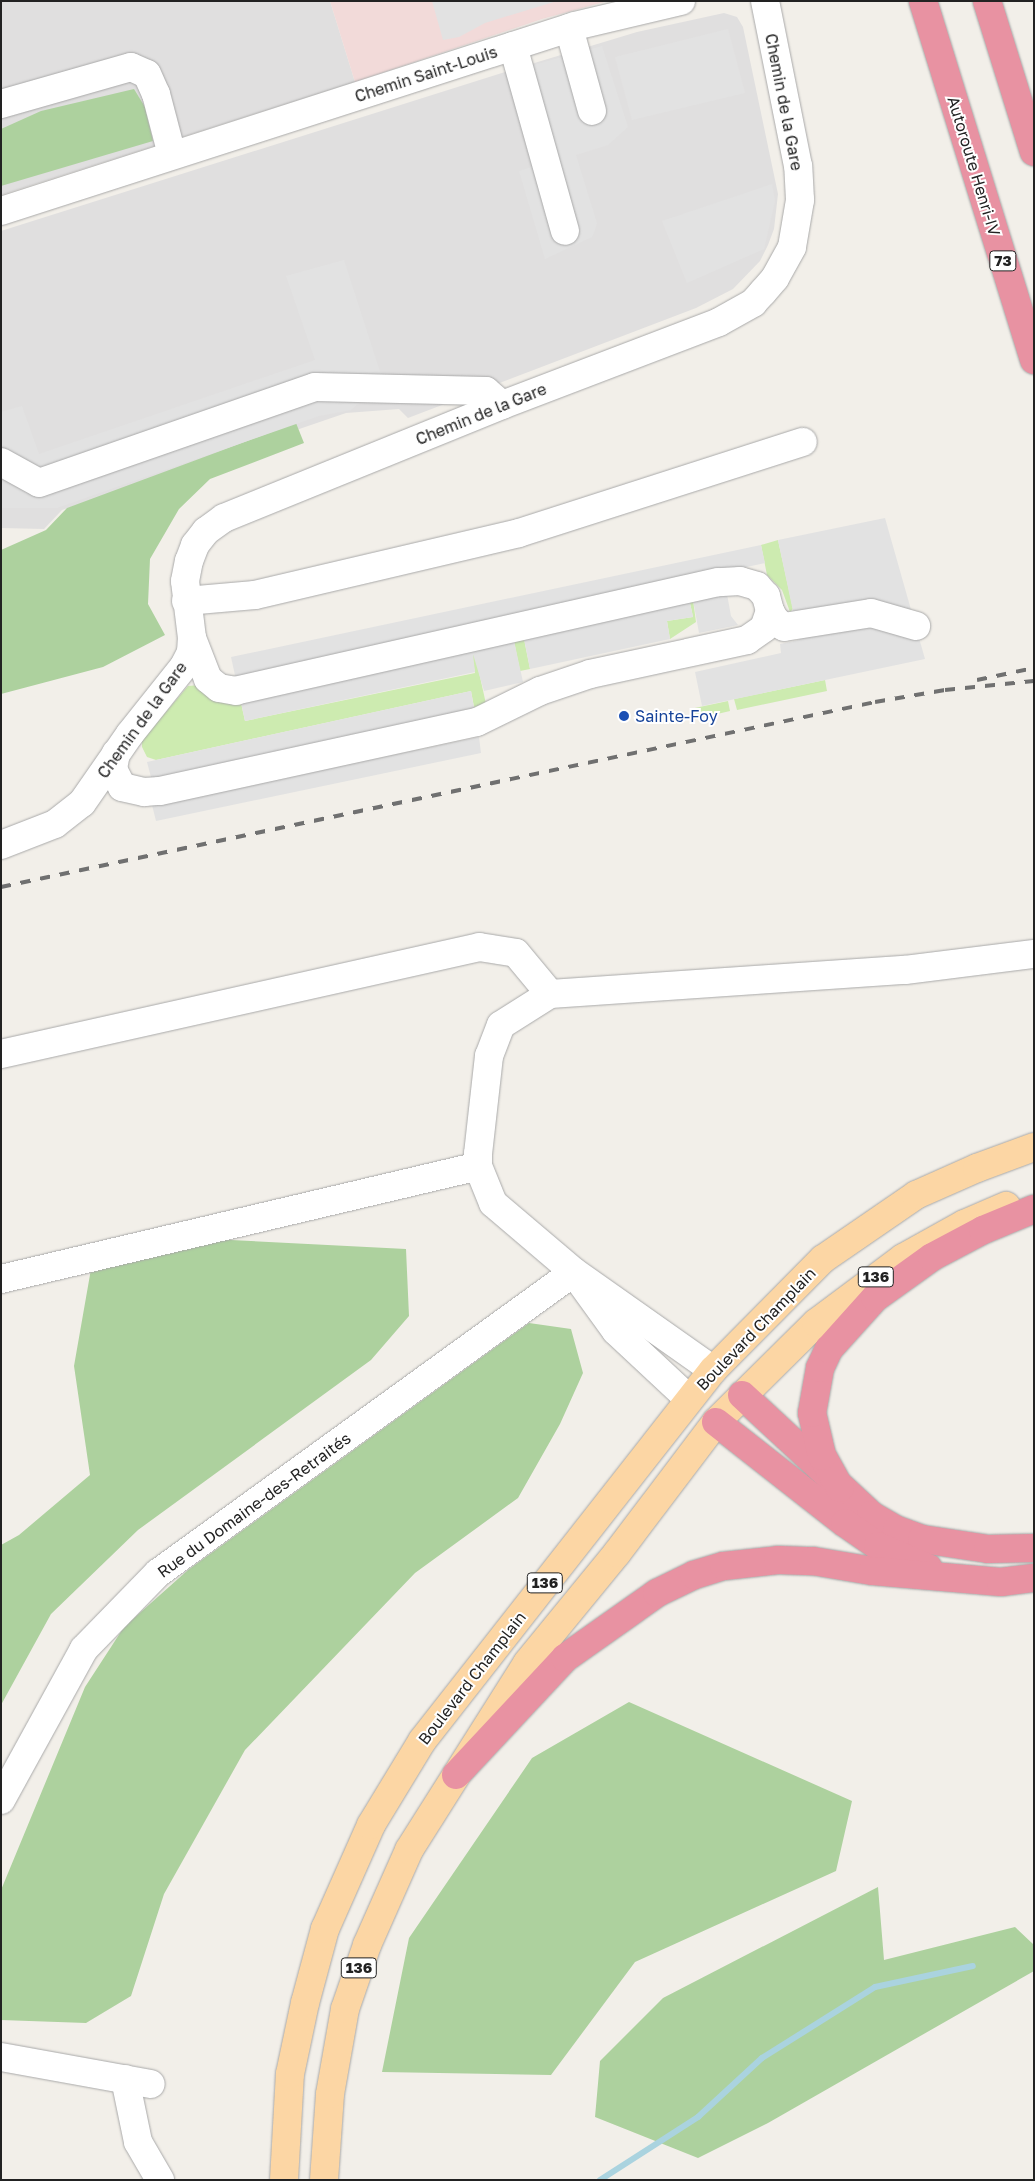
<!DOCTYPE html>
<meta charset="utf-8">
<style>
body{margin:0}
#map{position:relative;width:1035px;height:2181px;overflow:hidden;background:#f2efe9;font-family:"Golos Text",sans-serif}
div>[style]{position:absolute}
.residential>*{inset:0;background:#e0dfdf}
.commercial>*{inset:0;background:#f2dad9}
.grass>*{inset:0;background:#cdebb0}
.forest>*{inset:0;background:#add19e}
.parking>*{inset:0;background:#e2e2e2}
.stream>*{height:6px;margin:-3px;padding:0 3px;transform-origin:3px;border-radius:3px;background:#aad3df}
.roads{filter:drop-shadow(0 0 1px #a9a9a9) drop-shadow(0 0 1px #a9a9a9)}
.minor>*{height:28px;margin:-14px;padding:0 14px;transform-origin:14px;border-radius:14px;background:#fff}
.major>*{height:28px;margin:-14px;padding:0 14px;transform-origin:14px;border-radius:14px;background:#fcd6a4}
.highway>*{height:28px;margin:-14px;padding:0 14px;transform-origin:14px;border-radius:14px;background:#e892a2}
.rail>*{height:4px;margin-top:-2px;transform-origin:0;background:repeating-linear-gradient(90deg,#707070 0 10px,transparent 0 20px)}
.dots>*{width:14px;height:14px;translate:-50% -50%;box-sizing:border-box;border:2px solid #fff;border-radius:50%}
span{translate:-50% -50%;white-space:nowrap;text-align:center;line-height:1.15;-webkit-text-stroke:4px #fff;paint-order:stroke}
.shield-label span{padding:1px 4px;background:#fff;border:1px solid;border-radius:4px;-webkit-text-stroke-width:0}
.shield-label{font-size:15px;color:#222;font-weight:700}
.street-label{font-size:16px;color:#222}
.transit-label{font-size:16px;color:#164399}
.left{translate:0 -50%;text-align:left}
.frame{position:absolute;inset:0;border:2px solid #222;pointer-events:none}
</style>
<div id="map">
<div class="residential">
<i style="clip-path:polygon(1px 1px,330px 1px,355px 82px,1px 195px)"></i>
<i style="clip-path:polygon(724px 13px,737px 17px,743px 27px,778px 194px,774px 229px,768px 245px,760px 261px,733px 289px,696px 308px,408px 418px,399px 409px,346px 413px,62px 510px,44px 529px,1px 528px,1px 231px,505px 72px,637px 32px)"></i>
</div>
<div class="commercial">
<i style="clip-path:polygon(330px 1px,608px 1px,542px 19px,355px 82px)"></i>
</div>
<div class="grass">
<i style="clip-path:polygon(778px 540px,793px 609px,790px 612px,782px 590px,767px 575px,761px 545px)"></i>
<i style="clip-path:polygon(689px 598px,693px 600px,696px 622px,670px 639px,667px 621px,693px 617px)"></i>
<i style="clip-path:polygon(523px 634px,530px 669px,520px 671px,513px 636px)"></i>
<i style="clip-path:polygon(475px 654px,486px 704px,474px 707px,471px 691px,156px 760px,147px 757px,142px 747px,142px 740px,188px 686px,200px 685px,241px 703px,245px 721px,475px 673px,472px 655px)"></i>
<i style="clip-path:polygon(825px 680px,827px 691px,737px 710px,734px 699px)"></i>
<i style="clip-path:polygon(728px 701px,730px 711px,692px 720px,690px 709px)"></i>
</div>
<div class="forest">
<i style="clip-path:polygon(134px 89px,145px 107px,153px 141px,1px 186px,1px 129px,41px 111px)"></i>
<i style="clip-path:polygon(296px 423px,304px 443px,210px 479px,179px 509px,150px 559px,148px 604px,165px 635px,103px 667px,1px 694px,1px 550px,46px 530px,67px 508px)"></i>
<i style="clip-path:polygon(211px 1239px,406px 1249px,409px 1316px,371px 1360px,138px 1530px,51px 1614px,1px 1705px,1px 1545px,19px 1535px,90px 1475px,74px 1366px,91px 1269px)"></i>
<i style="clip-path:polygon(529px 1323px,571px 1329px,583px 1373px,560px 1424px,518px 1498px,415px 1573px,245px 1750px,164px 1894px,131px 1996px,86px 2023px,1px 2020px,1px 1890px,85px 1687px,124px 1627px,188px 1570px)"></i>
<i style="clip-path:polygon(629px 1702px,852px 1801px,836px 1871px,635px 1962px,551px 2075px,382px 2072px,409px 1938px,532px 1758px)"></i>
<i style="clip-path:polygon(878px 1887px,884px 1960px,1015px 1927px,1034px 1945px,1034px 1971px,768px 2123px,698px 2158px,595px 2117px,600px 2061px,663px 1998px)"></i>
</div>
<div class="parking">
<i style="clip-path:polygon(432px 1px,557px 1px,485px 23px,459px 37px,443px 40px)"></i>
<i style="clip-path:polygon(728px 29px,745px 93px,632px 120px,615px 57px)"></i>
<i style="clip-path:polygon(602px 46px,628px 127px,608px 145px,576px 155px,597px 223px,595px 230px,592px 237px,545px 259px,519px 171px,535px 166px,508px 72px)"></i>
<i style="clip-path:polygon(772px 184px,775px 201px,764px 249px,687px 283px,662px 221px)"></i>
<i style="clip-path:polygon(344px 260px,383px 381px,351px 410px,319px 416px,57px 508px,1px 508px,1px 412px,22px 406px,39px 454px,315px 360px,286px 276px)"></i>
<i style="clip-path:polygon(885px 518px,925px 659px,702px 706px,695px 672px,781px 653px,780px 644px,799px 640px,778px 540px)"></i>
<i style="clip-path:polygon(761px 545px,765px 563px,723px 572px,731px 616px,738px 625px,699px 633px,693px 600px,689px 598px,693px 617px,667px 621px,670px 639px,530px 669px,523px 634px,513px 636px,523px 682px,484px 691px,473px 654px,475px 672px,245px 721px,231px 657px)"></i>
<i style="clip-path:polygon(471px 691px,474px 708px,152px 781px,147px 762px)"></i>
<i style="clip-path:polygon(479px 737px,481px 753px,156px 821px,152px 805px)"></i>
</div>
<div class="stream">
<i style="left:600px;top:2180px;width:117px;rotate:-32.7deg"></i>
<i style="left:698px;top:2117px;width:87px;rotate:-42.7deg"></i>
<i style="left:762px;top:2058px;width:133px;rotate:-32.1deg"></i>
<i style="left:875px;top:1987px;width:100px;rotate:-12.1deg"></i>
</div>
<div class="roads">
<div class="minor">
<i style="left:569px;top:28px;width:86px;rotate:74.5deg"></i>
<i style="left:513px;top:46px;width:192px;rotate:74.3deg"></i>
<i style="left:1px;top:104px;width:135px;rotate:-15.9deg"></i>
<i style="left:131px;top:67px;width:17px;rotate:24deg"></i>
<i style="left:147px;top:74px;width:22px;rotate:66deg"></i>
<i style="left:156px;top:94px;width:63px;rotate:75.3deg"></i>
<i style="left:1px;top:211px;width:603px;rotate:-17.86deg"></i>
<i style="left:575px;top:26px;width:109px;rotate:-13.3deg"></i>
<i style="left:1px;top:462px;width:43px;rotate:28.9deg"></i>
<i style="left:39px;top:483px;width:292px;rotate:-19.2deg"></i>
<i style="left:315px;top:387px;width:171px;rotate:1.3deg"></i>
<i style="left:486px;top:391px;width:21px;rotate:41deg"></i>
<i style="left:186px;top:601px;width:69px;rotate:-5deg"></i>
<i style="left:255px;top:595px;width:271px;rotate:-13.2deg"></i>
<i style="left:519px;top:533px;width:298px;rotate:-17.8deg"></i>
<i style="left:770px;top:611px;width:10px;rotate:61deg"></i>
<i style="left:775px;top:620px;width:11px;rotate:38deg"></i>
<i style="left:784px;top:627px;width:88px;rotate:-9.1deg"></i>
<i style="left:871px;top:613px;width:47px;rotate:16.1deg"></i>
<i style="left:116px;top:753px;width:16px;rotate:101deg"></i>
<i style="left:113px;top:769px;width:20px;rotate:63deg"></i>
<i style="left:122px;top:787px;width:23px;rotate:13deg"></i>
<i style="left:144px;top:792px;width:16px;rotate:-4deg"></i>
<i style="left:160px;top:791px;width:324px;rotate:-12.3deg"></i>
<i style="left:477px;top:722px;width:70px;rotate:-26.2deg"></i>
<i style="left:540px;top:691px;width:53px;rotate:-18.8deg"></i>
<i style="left:590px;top:674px;width:161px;rotate:-12.2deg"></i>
<i style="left:747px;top:640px;width:21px;rotate:-35deg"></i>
<i style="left:764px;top:628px;width:18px;rotate:-71deg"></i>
<i style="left:770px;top:611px;width:16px;rotate:-105deg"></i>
<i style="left:766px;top:596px;width:13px;rotate:-132deg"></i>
<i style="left:757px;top:586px;width:18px;rotate:-164deg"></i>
<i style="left:740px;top:581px;width:22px;rotate:177deg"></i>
<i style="left:718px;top:582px;width:494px;rotate:167.3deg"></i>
<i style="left:236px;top:691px;width:17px;rotate:-170deg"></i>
<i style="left:219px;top:688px;width:14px;rotate:-141deg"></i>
<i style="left:208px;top:679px;width:44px;rotate:-111.3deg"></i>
<i style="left:1px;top:845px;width:58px;rotate:-21.3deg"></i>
<i style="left:55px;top:824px;width:34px;rotate:-38deg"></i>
<i style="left:82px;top:803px;width:84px;rotate:-55.2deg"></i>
<i style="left:130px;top:734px;width:87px;rotate:-51.5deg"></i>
<i style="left:184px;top:666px;width:16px;rotate:-63deg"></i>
<i style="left:191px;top:652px;width:14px;rotate:-86deg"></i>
<i style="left:192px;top:638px;width:57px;rotate:-97deg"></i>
<i style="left:185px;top:581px;width:20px;rotate:-79deg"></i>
<i style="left:189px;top:561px;width:17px;rotate:-69deg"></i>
<i style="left:195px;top:545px;width:18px;rotate:-52deg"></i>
<i style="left:206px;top:531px;width:22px;rotate:-36deg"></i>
<i style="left:224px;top:518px;width:300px;rotate:-22.1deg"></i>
<i style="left:502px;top:405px;width:232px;rotate:-20.9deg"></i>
<i style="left:719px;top:322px;width:39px;rotate:-29deg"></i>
<i style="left:753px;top:303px;width:15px;rotate:-48deg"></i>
<i style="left:763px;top:292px;width:18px;rotate:-49deg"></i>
<i style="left:775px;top:278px;width:35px;rotate:-61deg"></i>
<i style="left:792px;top:247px;width:48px;rotate:-80.3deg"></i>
<i style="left:800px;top:200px;width:34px;rotate:-93deg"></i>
<i style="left:798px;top:166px;width:168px;rotate:-101.3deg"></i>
<i style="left:1px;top:1054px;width:490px;rotate:-12.6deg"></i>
<i style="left:479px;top:947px;width:37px;rotate:9deg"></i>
<i style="left:516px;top:953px;width:53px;rotate:50.3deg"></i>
<i style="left:1px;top:1279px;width:490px;rotate:-13.3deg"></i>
<i style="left:582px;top:1284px;width:58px;rotate:54.1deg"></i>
<i style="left:616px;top:1331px;width:100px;rotate:43deg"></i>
<i style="left:713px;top:1370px;width:170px;rotate:-144.8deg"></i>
<i style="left:574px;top:1272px;width:106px;rotate:-139.6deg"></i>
<i style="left:493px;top:1203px;width:40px;rotate:-112deg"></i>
<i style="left:478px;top:1166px;width:12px;rotate:-90deg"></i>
<i style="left:478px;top:1154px;width:99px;rotate:-83.6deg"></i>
<i style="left:489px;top:1056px;width:33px;rotate:-69deg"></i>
<i style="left:501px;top:1025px;width:58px;rotate:-32.3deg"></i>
<i style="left:550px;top:994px;width:356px;rotate:-3.9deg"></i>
<i style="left:905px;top:970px;width:130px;rotate:-7.1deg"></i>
<i style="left:1px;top:1800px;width:172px;rotate:-61.2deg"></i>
<i style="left:84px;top:1649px;width:106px;rotate:-45.8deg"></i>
<i style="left:158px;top:1573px;width:513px;rotate:-35.89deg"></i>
<i style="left:1px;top:2057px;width:152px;rotate:10.2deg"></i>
<i style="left:125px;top:2079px;width:64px;rotate:78.3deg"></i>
<i style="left:138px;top:2142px;width:44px;rotate:59.9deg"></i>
</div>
<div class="major">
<i style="left:284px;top:2180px;width:106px;rotate:-86.8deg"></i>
<i style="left:290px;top:2074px;width:73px;rotate:-78.1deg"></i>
<i style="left:305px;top:2003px;width:77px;rotate:-74.9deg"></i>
<i style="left:325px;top:1929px;width:114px;rotate:-66.1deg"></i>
<i style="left:371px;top:1825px;width:98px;rotate:-58.7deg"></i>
<i style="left:422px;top:1741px;width:472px;rotate:-51.9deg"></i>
<i style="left:713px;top:1370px;width:156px;rotate:-45.3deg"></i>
<i style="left:823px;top:1259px;width:113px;rotate:-34.5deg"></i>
<i style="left:916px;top:1195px;width:67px;rotate:-23.9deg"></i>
<i style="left:977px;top:1168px;width:61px;rotate:-20.2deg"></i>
<i style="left:324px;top:2180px;width:86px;rotate:-86deg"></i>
<i style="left:330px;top:2094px;width:86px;rotate:-80deg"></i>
<i style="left:345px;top:2009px;width:68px;rotate:-71deg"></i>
<i style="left:367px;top:1945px;width:104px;rotate:-66.1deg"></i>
<i style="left:409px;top:1850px;width:221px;rotate:-57.7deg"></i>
<i style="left:527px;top:1663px;width:142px;rotate:-50.7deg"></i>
<i style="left:617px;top:1553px;width:164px;rotate:-52.9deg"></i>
<i style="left:716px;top:1422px;width:141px;rotate:-44.7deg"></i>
<i style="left:816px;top:1323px;width:109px;rotate:-36.8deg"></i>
<i style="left:903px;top:1258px;width:70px;rotate:-29.1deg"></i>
<i style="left:964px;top:1224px;width:46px;rotate:-23.2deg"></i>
</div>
<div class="highway">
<i style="left:923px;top:1px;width:376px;rotate:72.8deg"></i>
<i style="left:987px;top:1px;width:158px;rotate:72.7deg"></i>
<i style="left:742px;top:1395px;width:176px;rotate:42.9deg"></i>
<i style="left:871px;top:1515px;width:30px;rotate:30deg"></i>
<i style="left:897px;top:1530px;width:27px;rotate:20deg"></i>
<i style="left:922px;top:1539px;width:67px;rotate:8.6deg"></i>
<i style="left:988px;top:1549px;width:46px;rotate:-1.2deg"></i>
<i style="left:716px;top:1422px;width:164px;rotate:38.1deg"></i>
<i style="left:845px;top:1523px;width:40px;rotate:34.9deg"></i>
<i style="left:878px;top:1546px;width:55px;rotate:23.7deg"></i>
<i style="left:840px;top:1488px;width:37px;rotate:-119deg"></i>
<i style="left:822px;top:1456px;width:44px;rotate:-103.1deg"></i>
<i style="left:812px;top:1413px;width:46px;rotate:-79.9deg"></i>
<i style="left:820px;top:1368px;width:21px;rotate:-65deg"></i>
<i style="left:829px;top:1349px;width:69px;rotate:-48deg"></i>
<i style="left:875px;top:1298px;width:70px;rotate:-35.7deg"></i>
<i style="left:932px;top:1257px;width:58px;rotate:-27.9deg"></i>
<i style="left:983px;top:1230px;width:55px;rotate:-22.4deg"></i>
<i style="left:456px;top:1775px;width:160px;rotate:-47deg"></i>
<i style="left:565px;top:1658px;width:113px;rotate:-35.2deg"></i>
<i style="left:657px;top:1593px;width:41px;rotate:-25.9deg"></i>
<i style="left:694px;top:1575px;width:31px;rotate:-17deg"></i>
<i style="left:724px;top:1566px;width:54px;rotate:-6.3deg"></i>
<i style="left:778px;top:1560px;width:35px;rotate:2deg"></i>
<i style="left:813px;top:1561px;width:61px;rotate:9.5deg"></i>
<i style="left:873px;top:1571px;width:128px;rotate:4.9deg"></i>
<i style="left:1001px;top:1582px;width:33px;rotate:-7deg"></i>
</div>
</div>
<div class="rail">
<i style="left:977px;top:680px;width:58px;rotate:-11.9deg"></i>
<i style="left:1px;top:887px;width:893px;rotate:-11.95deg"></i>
<i style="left:875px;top:702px;width:71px;rotate:-9.7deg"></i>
<i style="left:945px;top:690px;width:89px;rotate:-5.8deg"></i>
</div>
<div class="dots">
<i style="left:624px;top:716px;background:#1a4fb4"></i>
</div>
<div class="shield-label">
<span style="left:1003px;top:261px">73</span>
<span style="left:876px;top:1277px">136</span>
<span style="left:545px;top:1583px">136</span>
<span style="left:359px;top:1968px">136</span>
</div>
<div class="street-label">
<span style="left:426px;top:74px;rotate:-18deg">Chemin Saint-Louis</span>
<span style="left:784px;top:102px;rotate:79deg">Chemin de la Gare</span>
<span style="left:974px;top:166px;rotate:73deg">Autoroute Henri-IV</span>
<span style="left:481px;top:414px;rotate:-22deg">Chemin de la Gare</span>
<span style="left:142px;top:720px;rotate:-54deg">Chemin de la Gare</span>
<span style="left:756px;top:1329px;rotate:-46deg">Boulevard Champlain</span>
<span style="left:254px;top:1505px;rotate:-36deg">Rue du Domaine-des-Retraités</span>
<span style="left:472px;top:1678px;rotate:-52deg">Boulevard Champlain</span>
</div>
<div class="transit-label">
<span class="left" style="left:635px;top:716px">Sainte-Foy</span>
</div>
<div class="frame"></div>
</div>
